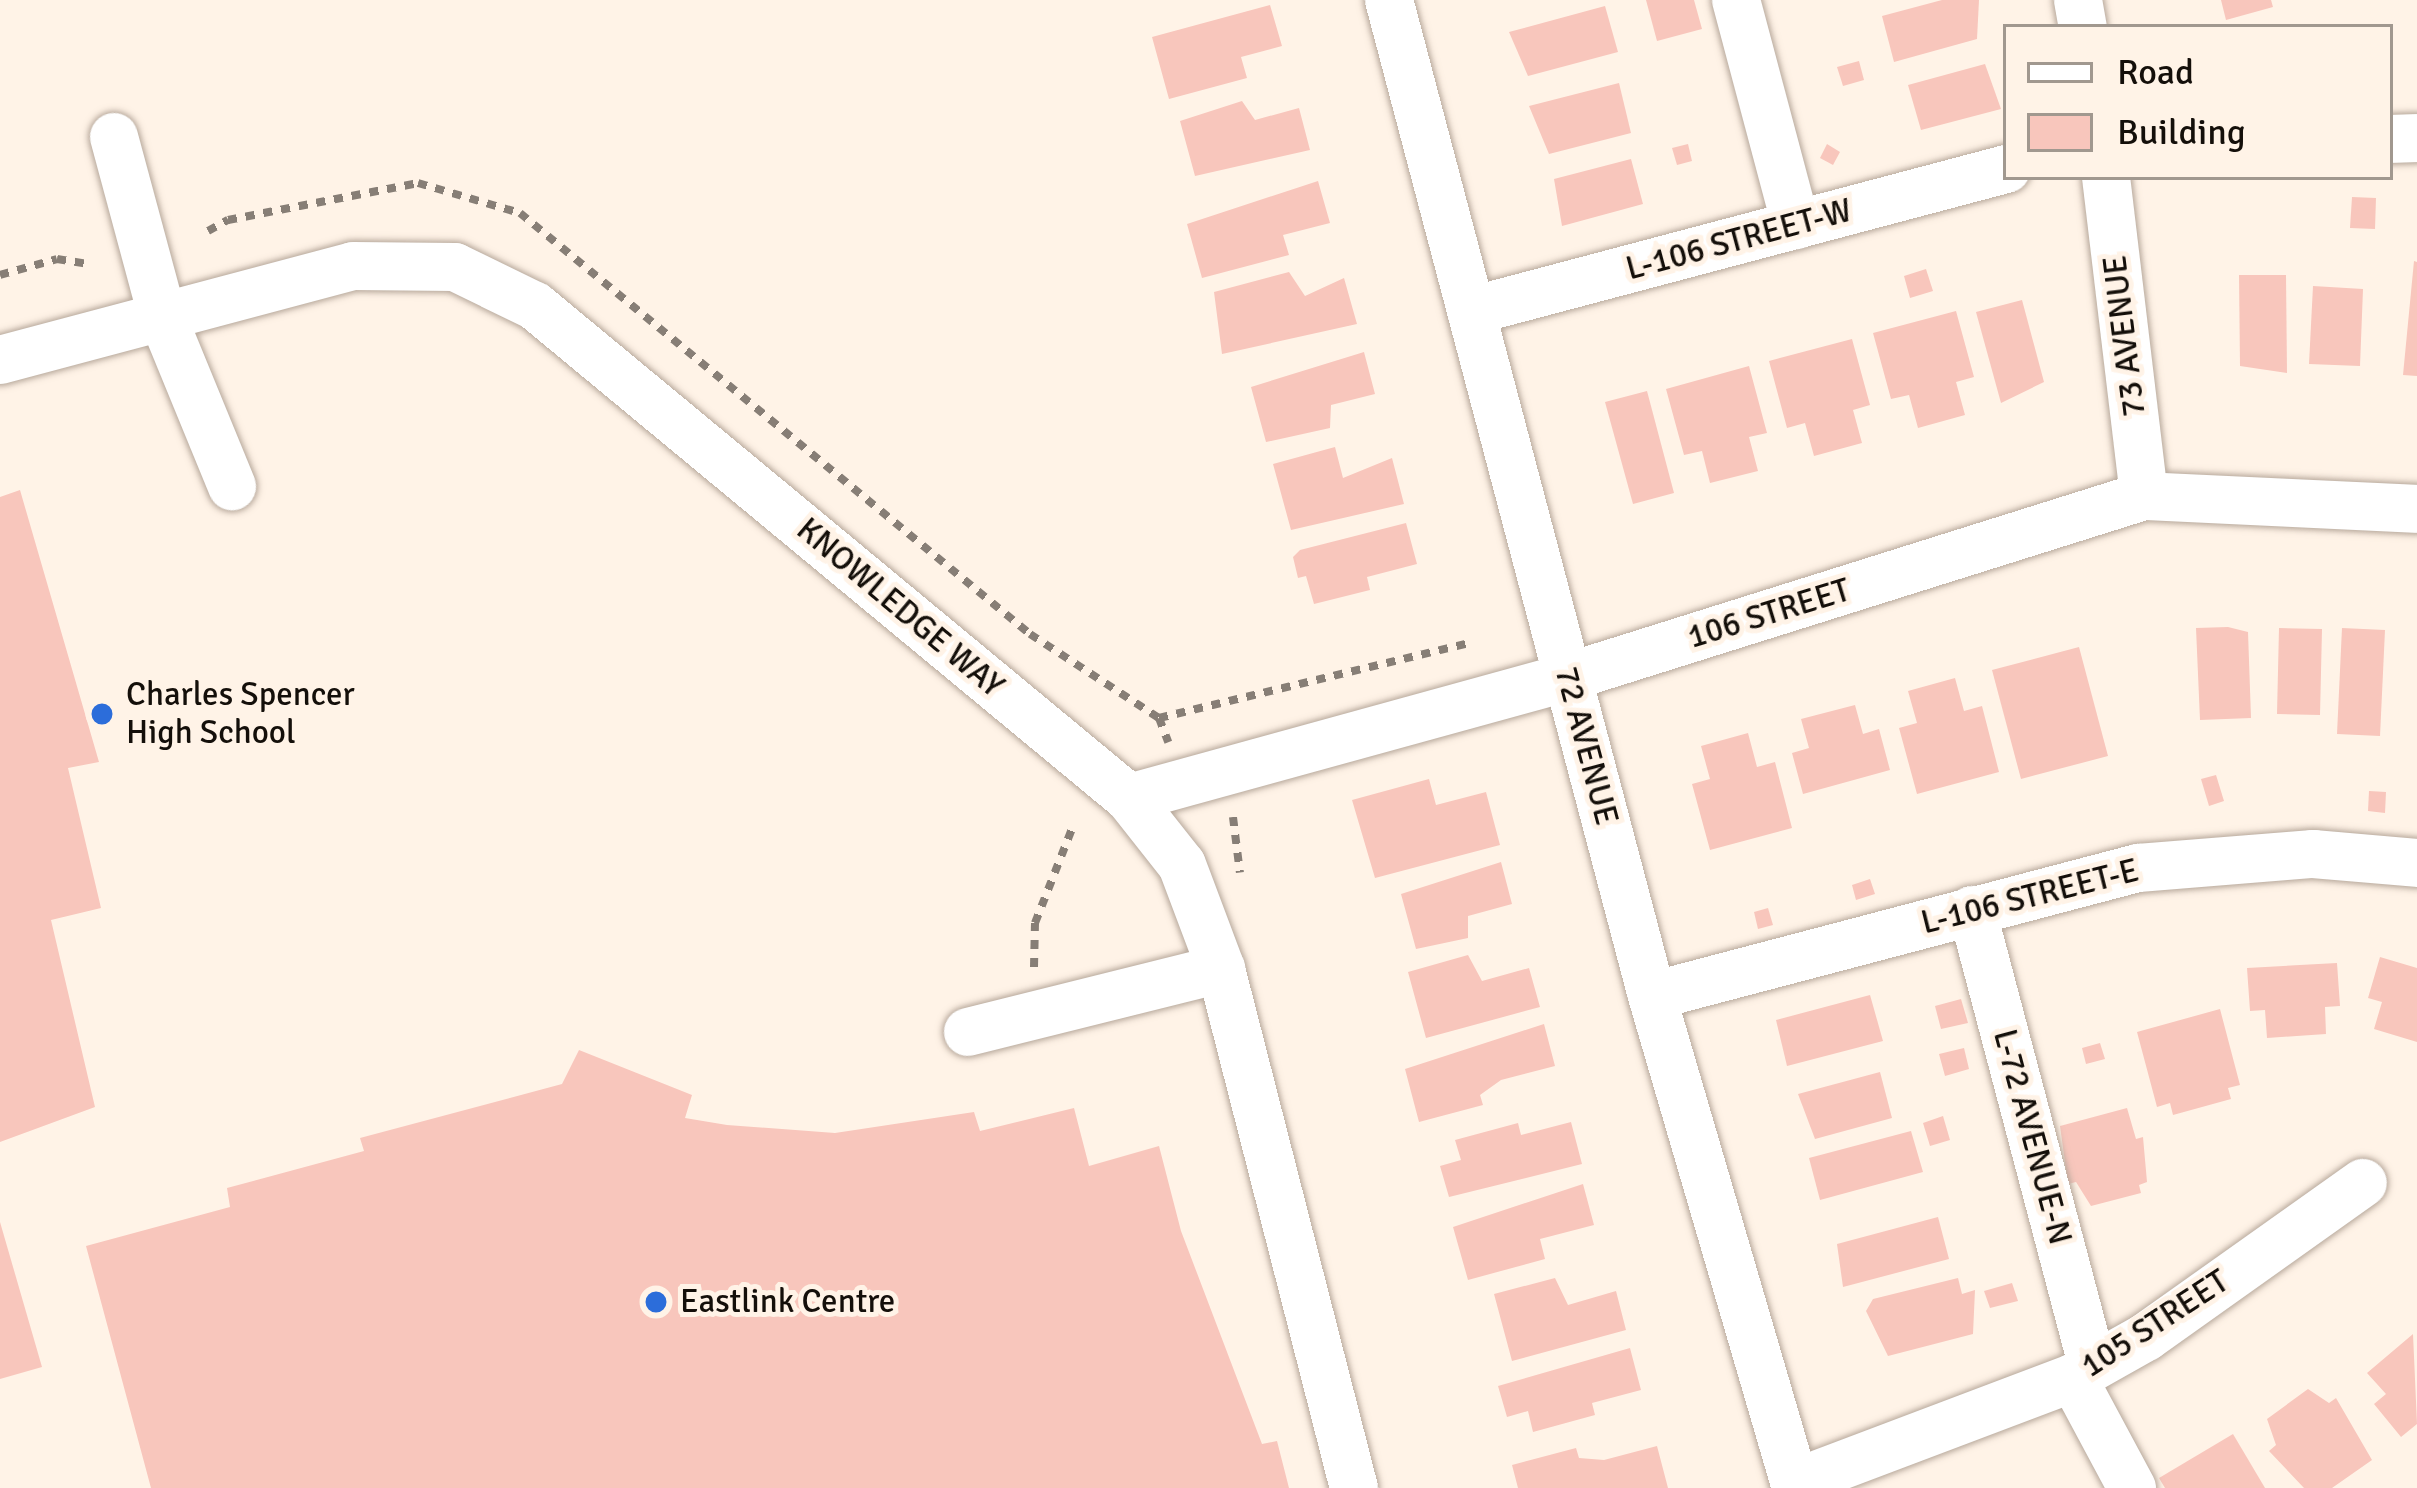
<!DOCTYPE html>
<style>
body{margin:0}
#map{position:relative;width:2417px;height:1488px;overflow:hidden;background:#fff3e7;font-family:Signika,sans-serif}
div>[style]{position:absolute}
.building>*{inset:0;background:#f8c6bc}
.path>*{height:8px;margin-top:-4px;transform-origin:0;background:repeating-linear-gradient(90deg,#877e76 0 9px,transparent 0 18px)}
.roads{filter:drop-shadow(0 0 3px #b8a99c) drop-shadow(0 0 3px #b8a99c)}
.minor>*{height:48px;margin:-24px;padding:0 24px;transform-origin:24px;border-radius:24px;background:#fff}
.dots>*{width:33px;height:33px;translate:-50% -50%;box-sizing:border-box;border:6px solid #fff3e7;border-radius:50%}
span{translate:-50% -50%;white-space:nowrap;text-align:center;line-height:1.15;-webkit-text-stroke:10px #fff3e7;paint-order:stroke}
.street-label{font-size:33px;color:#140f0a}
.poi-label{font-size:33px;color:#140f0a}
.left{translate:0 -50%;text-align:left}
.legend{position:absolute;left:2003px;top:24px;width:390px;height:156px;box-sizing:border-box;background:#fff3e7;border:3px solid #a1988f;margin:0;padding:15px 21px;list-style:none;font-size:36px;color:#140f0a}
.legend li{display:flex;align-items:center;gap:24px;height:60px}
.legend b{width:60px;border:3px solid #a1988f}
</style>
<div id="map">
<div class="building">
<i style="clip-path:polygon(1646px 0,1694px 0,1702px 29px,1657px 41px)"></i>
<i style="clip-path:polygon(1942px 0,1979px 0,1977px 39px,1894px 62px,1882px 16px)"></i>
<i style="clip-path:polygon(2221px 0,2271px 0,2273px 7px,2226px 20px)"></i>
<i style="clip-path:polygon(1270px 5px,1282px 46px,1241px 57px,1247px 78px,1169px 99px,1152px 37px)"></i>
<i style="clip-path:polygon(1605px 6px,1618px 52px,1528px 76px,1509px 32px)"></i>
<i style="clip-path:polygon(1859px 61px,1864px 80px,1843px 86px,1837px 67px)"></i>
<i style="clip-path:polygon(1985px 64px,2001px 109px,1921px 130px,1908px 85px)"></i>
<i style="clip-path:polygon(1619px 83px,1631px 133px,1549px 154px,1529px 106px)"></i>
<i style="clip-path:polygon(1242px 101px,1255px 120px,1299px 108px,1310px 150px,1195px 176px,1180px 121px)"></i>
<i style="clip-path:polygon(1688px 144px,1692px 161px,1677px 165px,1672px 148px)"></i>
<i style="clip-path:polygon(1827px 144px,1840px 152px,1833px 165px,1820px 158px)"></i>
<i style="clip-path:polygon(1631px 159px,1643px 204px,1562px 226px,1554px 179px)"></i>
<i style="clip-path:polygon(1318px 181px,1330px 223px,1283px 235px,1289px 255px,1202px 278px,1187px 224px)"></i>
<i style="clip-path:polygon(2352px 197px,2376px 198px,2375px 229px,2350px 228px)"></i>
<i style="clip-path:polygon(2414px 261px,2417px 262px,2417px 376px,2403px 375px)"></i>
<i style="clip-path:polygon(1926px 269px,1933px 291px,1910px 298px,1904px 276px)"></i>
<i style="clip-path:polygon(1289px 272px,1305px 296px,1344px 278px,1357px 324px,1222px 354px,1214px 292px)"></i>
<i style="clip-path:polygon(2239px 275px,2286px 275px,2287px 373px,2240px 366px)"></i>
<i style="clip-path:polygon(2313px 286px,2363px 289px,2360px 366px,2309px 364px)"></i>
<i style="clip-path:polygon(2022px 300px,2044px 382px,2001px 403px,1976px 312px)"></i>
<i style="clip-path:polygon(1956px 311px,1974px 377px,1956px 382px,1965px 415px,1918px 428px,1909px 395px,1891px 399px,1873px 333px)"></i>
<i style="clip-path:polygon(1852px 339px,1870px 405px,1853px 410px,1862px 443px,1814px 456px,1805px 423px,1787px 428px,1769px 361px)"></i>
<i style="clip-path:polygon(1364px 352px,1375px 394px,1331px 405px,1330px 428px,1266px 442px,1251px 387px)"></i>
<i style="clip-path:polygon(1749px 366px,1767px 433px,1749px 437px,1758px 471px,1710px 483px,1702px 451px,1684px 455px,1666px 389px)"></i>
<i style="clip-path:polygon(1647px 391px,1674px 493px,1633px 504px,1605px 402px)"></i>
<i style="clip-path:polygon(1335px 447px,1343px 478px,1392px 458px,1404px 504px,1291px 530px,1273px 464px)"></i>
<i style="clip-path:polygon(20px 490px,99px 762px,68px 768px,101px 908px,51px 920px,95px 1107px,0 1142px,0 497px)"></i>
<i style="clip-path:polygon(1406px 523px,1417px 564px,1367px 577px,1370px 590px,1314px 604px,1306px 576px,1298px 578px,1293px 557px,1300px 550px)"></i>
<i style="clip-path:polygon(2228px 627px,2248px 632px,2251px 718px,2200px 720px,2196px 628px)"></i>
<i style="clip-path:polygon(2279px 628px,2322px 629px,2320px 715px,2277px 714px)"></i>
<i style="clip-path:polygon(2342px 628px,2385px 630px,2380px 736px,2337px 734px)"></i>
<i style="clip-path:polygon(2079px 647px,2108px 756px,2021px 779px,1992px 670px)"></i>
<i style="clip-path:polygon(1955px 678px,1964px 711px,1982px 706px,1999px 772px,1917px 794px,1899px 728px,1917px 723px,1908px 691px)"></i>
<i style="clip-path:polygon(1855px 705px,1863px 734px,1879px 729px,1890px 770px,1803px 794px,1792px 753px,1809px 748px,1801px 719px)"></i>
<i style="clip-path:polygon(1748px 733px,1757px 767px,1775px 762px,1792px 828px,1710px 850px,1692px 784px,1710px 779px,1701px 746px)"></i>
<i style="clip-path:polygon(2216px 775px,2224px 801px,2209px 806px,2201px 779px)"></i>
<i style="clip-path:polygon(1429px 779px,1436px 805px,1486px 792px,1500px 845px,1375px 878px,1352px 800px)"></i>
<i style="clip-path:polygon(2369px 791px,2386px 792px,2385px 813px,2368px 811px)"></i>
<i style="clip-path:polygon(1501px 862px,1512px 904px,1468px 916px,1468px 938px,1416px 949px,1401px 894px)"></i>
<i style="clip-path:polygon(1870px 879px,1875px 894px,1856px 900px,1852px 885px)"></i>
<i style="clip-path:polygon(1768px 908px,1773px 925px,1758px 929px,1754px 912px)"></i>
<i style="clip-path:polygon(1468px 955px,1482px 981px,1529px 968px,1540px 1007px,1426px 1038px,1408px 972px)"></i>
<i style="clip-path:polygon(2380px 957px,2417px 968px,2417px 1042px,2374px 1029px,2382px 1002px,2368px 998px)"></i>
<i style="clip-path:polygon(2337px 963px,2340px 1006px,2325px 1007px,2326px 1034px,2267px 1038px,2265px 1010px,2250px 1011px,2247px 968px)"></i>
<i style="clip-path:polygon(1870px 995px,1883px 1041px,1787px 1066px,1776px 1020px)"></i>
<i style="clip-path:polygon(1961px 999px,1968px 1023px,1941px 1029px,1935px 1006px)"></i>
<i style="clip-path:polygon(2220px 1009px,2240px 1085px,2228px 1088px,2231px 1099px,2173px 1115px,2170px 1103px,2157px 1107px,2137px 1032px)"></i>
<i style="clip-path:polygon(1544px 1024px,1555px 1066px,1501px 1080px,1480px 1095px,1483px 1105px,1419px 1122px,1405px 1069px)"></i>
<i style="clip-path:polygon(2100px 1043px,2105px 1059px,2086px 1064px,2082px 1048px)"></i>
<i style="clip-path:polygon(1964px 1048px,1969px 1069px,1945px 1076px,1939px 1054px)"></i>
<i style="clip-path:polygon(579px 1050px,692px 1095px,685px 1118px,727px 1125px,835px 1133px,974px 1112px,980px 1131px,1074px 1108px,1089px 1166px,1159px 1146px,1181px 1231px,1262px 1444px,1277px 1441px,1289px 1488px,151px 1488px,86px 1246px,230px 1207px,227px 1188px,364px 1151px,360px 1138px,562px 1084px)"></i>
<i style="clip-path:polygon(1880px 1072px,1892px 1118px,1815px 1139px,1798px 1094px)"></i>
<i style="clip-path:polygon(2127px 1108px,2136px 1139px,2143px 1137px,2147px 1182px,2139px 1185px,2141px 1193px,2091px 1206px,2076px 1182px,2068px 1184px,2060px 1126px)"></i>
<i style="clip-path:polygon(1943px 1116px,1950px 1140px,1930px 1146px,1923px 1123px)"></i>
<i style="clip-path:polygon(1571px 1122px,1582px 1164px,1449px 1197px,1440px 1166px,1461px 1160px,1455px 1140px,1518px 1123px,1521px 1135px)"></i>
<i style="clip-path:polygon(1911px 1131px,1923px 1172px,1820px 1200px,1809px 1158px)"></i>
<i style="clip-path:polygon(1583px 1184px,1594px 1225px,1540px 1239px,1545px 1259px,1468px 1280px,1453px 1227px)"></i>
<i style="clip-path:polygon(1938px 1217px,1949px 1259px,1843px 1287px,1837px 1244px)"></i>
<i style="clip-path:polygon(0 1222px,42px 1367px,0 1379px)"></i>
<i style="clip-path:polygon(1555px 1278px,1568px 1305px,1616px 1291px,1626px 1330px,1512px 1361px,1494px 1294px)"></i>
<i style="clip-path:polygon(1958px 1278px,1962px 1294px,1975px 1290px,1973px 1334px,1888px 1356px,1866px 1311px,1873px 1299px)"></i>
<i style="clip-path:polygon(2012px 1283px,2018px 1301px,1990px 1308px,1984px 1291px)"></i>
<i style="clip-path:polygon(2413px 1334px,2417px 1424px,2401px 1437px,2374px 1404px,2386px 1394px,2367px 1373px)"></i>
<i style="clip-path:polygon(1630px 1348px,1641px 1390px,1592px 1403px,1595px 1415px,1533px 1432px,1528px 1411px,1507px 1417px,1498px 1386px)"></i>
<i style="clip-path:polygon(2308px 1389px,2329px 1403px,2336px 1398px,2372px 1460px,2332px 1488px,2304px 1488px,2269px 1451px,2276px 1445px,2267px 1419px)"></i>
<i style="clip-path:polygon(2233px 1434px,2265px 1488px,2165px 1488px,2159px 1478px)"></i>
<i style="clip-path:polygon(1657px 1446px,1668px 1488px,1518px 1488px,1512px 1465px,1576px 1448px,1579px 1458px,1604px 1460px)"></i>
</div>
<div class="path">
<i style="left:208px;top:231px;width:23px;rotate:-29deg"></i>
<i style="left:228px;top:220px;width:194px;rotate:-11deg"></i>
<i style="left:418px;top:183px;width:106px;rotate:16.4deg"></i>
<i style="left:520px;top:213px;width:661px;rotate:39.54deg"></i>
<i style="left:1030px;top:634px;width:154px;rotate:33.1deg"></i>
<i style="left:1159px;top:718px;width:26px;rotate:69deg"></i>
<i style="left:0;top:275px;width:59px;rotate:-15.7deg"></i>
<i style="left:57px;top:259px;width:31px;rotate:9deg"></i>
<i style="left:1159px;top:718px;width:323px;rotate:-13.6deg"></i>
<i style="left:1233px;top:817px;width:56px;rotate:82.9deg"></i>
<i style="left:1034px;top:967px;width:44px;rotate:-88.7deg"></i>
<i style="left:1035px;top:923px;width:104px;rotate:-68.6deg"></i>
</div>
<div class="roads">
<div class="minor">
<i style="left:1389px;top:0;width:1030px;rotate:75.21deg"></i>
<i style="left:1652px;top:996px;width:513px;rotate:73.69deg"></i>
<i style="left:1736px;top:0;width:233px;rotate:75.1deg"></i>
<i style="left:2078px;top:0;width:27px;rotate:80deg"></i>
<i style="left:114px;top:137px;width:188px;rotate:74.9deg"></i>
<i style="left:163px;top:318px;width:182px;rotate:67.7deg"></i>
<i style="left:2390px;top:139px;width:27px;rotate:-2deg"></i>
<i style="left:2106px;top:177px;width:321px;rotate:83.2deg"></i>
<i style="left:1471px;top:311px;width:554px;rotate:-14.86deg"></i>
<i style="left:0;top:360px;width:365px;rotate:-14.9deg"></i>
<i style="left:353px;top:266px;width:102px;rotate:0.6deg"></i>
<i style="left:455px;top:267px;width:89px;rotate:26deg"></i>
<i style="left:535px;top:306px;width:771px;rotate:39.63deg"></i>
<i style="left:1129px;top:798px;width:85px;rotate:51.7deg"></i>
<i style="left:1182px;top:865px;width:111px;rotate:69.4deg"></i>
<i style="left:1221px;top:969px;width:536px;rotate:75.63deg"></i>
<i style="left:1129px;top:798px;width:455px;rotate:-15.4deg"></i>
<i style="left:1568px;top:677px;width:604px;rotate:-17.44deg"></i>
<i style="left:2144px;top:496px;width:273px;rotate:2.7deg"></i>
<i style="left:1972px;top:910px;width:471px;rotate:75.2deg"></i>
<i style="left:1652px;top:996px;width:503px;rotate:-14.76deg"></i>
<i style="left:2138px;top:868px;width:176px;rotate:-4.6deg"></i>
<i style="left:2313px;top:854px;width:104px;rotate:4.9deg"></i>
<i style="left:968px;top:1032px;width:261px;rotate:-14deg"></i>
<i style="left:2073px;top:1378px;width:125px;rotate:61.8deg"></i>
<i style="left:1795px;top:1483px;width:297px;rotate:-20.7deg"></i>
<i style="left:2073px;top:1378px;width:84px;rotate:-29.3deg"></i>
<i style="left:2146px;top:1337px;width:266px;rotate:-35.4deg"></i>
</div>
</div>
<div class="dots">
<i style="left:102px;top:714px;background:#2c6dda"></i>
<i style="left:656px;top:1302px;background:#2c6dda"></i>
</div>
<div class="street-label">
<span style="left:1739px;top:240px;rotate:-15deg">L-106 STREET-W</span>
<span style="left:2125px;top:336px;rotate:-97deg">73 AVENUE</span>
<span style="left:900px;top:608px;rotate:40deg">KNOWLEDGE WAY</span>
<span style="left:1769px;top:614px;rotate:-17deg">106 STREET</span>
<span style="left:1586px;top:746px;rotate:75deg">72 AVENUE</span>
<span style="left:2030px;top:897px;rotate:-14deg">L-106 STREET-E</span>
<span style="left:2032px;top:1137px;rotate:75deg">L-72 AVENUE-N</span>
<span style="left:2155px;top:1324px;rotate:-33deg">105 STREET</span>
</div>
<div class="poi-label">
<span class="left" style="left:126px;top:714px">Charles Spencer<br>High School</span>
<span class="left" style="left:680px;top:1302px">Eastlink Centre</span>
</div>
<ul class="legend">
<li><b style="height:15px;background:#fff"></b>Road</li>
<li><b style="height:33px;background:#f8c6bc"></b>Building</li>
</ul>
</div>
